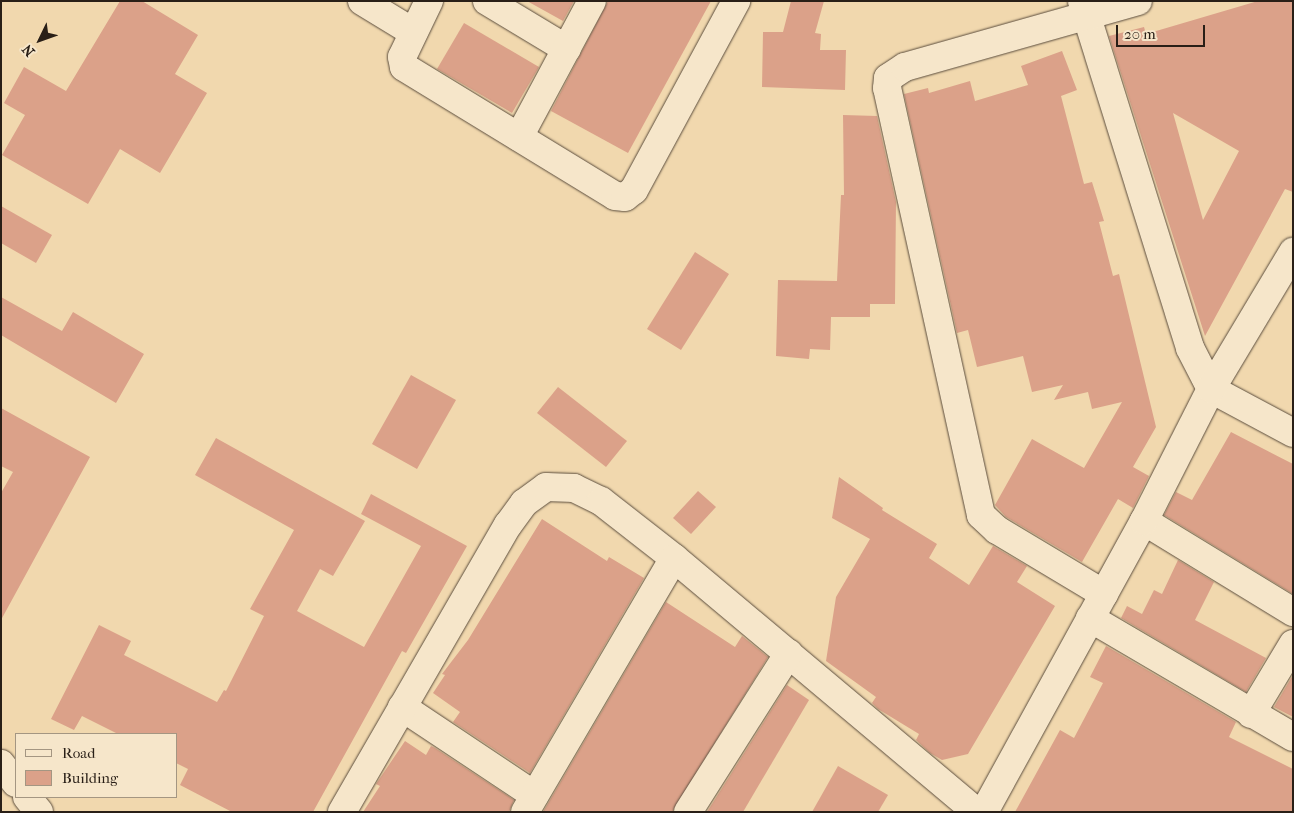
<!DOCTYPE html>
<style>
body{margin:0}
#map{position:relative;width:1294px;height:813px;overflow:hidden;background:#f1d8ae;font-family:"IM FELL French Canon",serif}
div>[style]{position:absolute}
.building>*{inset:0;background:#dba189}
.roads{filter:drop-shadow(0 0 1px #5b4d3d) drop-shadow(0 0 1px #5b4d3d)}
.street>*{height:28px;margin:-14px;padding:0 14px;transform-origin:14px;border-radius:14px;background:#f6e6ca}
.secondary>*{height:28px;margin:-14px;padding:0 14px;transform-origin:14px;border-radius:14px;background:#f6e6ca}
span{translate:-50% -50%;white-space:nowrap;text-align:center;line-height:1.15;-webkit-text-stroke:4px #f6e6ca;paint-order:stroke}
.frame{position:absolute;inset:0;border:2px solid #291f17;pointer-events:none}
.legend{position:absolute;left:15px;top:733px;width:162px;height:65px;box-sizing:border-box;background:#f6e6ca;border:1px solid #a49682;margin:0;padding:6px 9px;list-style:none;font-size:15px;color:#291f17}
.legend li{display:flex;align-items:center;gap:10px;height:25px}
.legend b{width:25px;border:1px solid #a49682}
.north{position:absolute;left:15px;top:15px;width:50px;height:50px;-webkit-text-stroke:4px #f6e6ca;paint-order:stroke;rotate:228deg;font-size:14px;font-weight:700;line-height:20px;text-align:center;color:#291f17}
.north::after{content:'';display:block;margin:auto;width:18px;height:22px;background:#291f17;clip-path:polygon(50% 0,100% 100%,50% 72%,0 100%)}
.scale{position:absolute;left:1116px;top:25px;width:89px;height:22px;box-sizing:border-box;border:2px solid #291f17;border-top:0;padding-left:6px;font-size:15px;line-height:18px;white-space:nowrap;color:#291f17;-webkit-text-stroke:4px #f6e6ca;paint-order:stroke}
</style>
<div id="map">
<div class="building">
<i style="clip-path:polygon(120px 1px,142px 1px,198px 35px,175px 74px,207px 93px,160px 173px,120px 149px,88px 204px,2px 155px,25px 115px,4px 103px,24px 67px,66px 91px)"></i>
<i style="clip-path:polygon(527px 1px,574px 1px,563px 21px)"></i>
<i style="clip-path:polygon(608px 1px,711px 1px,628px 153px,551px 111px)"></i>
<i style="clip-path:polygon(791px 1px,824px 1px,815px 33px,821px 34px,820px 50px,846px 50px,845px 90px,762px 87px,763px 32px,783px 32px)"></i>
<i style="clip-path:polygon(evenodd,1258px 1px,1293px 1px,1293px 192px,1285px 189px,1205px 336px,1109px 36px,1144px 27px,1146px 34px,1258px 1px,1173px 113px,1239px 151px,1203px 220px,1173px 113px)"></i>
<i style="clip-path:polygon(464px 23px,539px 67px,512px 113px,437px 69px)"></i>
<i style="clip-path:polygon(1062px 51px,1077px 90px,1061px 96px,1084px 184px,1092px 182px,1104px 221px,1099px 222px,1113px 276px,1119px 274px,1156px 427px,1133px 467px,1149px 476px,1133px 508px,1118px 499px,1082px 562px,1006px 517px,995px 505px,1032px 439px,1084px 468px,1122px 402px,1092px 409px,1088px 392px,1054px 400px,1063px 385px,1032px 392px,1023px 356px,977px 367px,968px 330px,957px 333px,904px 94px,928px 88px,929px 93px,970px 81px,975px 101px,1028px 85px,1021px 66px)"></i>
<i style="clip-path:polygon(843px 115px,877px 116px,896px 202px,895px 304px,870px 304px,870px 317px,831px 317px,830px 350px,810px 349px,809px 359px,776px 356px,778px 280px,837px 281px,841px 195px,844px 195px)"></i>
<i style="clip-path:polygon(1px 206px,52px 235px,36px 263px,1px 243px)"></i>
<i style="clip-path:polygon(695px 252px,729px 274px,681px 350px,647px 329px)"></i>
<i style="clip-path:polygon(1px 297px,62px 331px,73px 312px,144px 354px,116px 403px,1px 335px)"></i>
<i style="clip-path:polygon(411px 375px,456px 400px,417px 469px,372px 444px)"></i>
<i style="clip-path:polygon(558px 387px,627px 441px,606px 467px,537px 413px)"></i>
<i style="clip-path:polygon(1px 408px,90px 457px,1px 620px,1px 493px,13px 472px,1px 466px)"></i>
<i style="clip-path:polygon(1231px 432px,1293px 464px,1293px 594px,1164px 515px,1176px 492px,1192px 500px)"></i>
<i style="clip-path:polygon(216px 438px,365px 521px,333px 576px,320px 569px,297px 611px,364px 647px,421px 546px,361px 514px,371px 494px,467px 546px,406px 653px,402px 651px,313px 812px,232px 812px,180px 785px,188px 769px,176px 763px,176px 734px,118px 734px,82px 716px,74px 730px,51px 719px,99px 625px,131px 641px,124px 655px,217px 702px,224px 690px,226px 691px,264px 616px,250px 609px,294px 530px,195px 475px)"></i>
<i style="clip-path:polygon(839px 477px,883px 508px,882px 510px,937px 544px,929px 558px,969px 585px,993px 546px,1027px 566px,1017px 582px,1055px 606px,968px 754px,942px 760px,930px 753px,916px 740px,919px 734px,878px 709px,872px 703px,876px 697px,826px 661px,836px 597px,870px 539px,832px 518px)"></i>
<i style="clip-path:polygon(698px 491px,716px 507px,691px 534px,673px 518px)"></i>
<i style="clip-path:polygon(542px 519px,607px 561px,609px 557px,644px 578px,530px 773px,453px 722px,460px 712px,433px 693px,445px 675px,442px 674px,468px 640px)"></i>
<i style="clip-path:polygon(1178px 560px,1214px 582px,1195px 620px,1266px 658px,1246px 692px,1121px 618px,1127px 606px,1142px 614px,1154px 590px,1162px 594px)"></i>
<i style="clip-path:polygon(666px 602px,735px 647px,742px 636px,768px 657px,672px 812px,543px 812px)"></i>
<i style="clip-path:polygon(1106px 646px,1236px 722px,1229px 737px,1293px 769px,1293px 812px,1015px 812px,1060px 730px,1074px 738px,1103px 683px,1090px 677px)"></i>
<i style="clip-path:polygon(1293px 675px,1293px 717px,1274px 707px)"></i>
<i style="clip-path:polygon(787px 685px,809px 700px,743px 812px,707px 812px)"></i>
<i style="clip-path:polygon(405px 741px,426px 755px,431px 746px,435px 748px,514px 800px,509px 812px,363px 812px,380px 786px,376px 784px)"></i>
<i style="clip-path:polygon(838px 766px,888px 795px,878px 812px,812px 812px)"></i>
</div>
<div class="roads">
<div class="street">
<i style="left:362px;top:1px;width:60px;rotate:31.3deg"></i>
<i style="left:429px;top:1px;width:62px;rotate:115.7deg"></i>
<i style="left:402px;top:57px;width:10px;rotate:79deg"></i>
<i style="left:404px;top:67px;width:247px;rotate:31.4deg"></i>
<i style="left:615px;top:196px;width:10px;rotate:6deg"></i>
<i style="left:625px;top:197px;width:11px;rotate:-38deg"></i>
<i style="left:634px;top:190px;width:215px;rotate:-61.6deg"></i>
<i style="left:487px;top:1px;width:93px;rotate:31deg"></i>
<i style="left:1082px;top:1px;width:363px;rotate:72.7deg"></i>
<i style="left:1190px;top:348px;width:46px;rotate:62.9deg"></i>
<i style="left:1211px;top:389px;width:93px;rotate:28.2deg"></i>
<i style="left:519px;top:137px;width:154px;rotate:-61.8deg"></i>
<i style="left:1144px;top:521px;width:175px;rotate:31.4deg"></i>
<i style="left:1104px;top:594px;width:125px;rotate:-149.1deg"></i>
<i style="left:997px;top:530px;width:22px;rotate:-137deg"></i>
<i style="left:981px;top:515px;width:437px;rotate:-102.4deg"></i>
<i style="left:887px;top:88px;width:10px;rotate:-84deg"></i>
<i style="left:888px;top:78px;width:20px;rotate:-33deg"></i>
<i style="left:905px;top:67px;width:242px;rotate:-15.8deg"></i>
<i style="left:1090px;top:618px;width:235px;rotate:30.4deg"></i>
<i style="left:402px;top:707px;width:159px;rotate:33.7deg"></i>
<i style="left:1251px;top:714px;width:82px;rotate:-59deg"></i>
<i style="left:342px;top:812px;width:332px;rotate:-60deg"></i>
<i style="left:508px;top:525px;width:27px;rotate:-54deg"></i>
<i style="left:524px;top:503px;width:27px;rotate:-36deg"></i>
<i style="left:546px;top:487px;width:28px;rotate:2deg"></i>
<i style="left:574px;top:488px;width:30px;rotate:26deg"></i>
<i style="left:601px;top:501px;width:93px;rotate:38deg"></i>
<i style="left:674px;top:558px;width:395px;rotate:40deg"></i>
<i style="left:525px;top:812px;width:294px;rotate:-59.6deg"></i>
<i style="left:688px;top:812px;width:188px;rotate:-57.6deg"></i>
</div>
<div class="secondary">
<i style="left:1px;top:764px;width:24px;rotate:52deg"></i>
<i style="left:27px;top:797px;width:19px;rotate:51deg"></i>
<i style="left:984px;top:812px;width:332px;rotate:-61.2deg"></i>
<i style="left:1144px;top:521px;width:148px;rotate:-63.1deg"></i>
<i style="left:1211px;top:389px;width:160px;rotate:-59.1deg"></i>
</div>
</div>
<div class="frame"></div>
<ul class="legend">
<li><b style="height:6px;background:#f6e6ca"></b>Road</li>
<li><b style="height:14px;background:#dba189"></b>Building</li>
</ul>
<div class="north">N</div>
<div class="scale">20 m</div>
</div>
